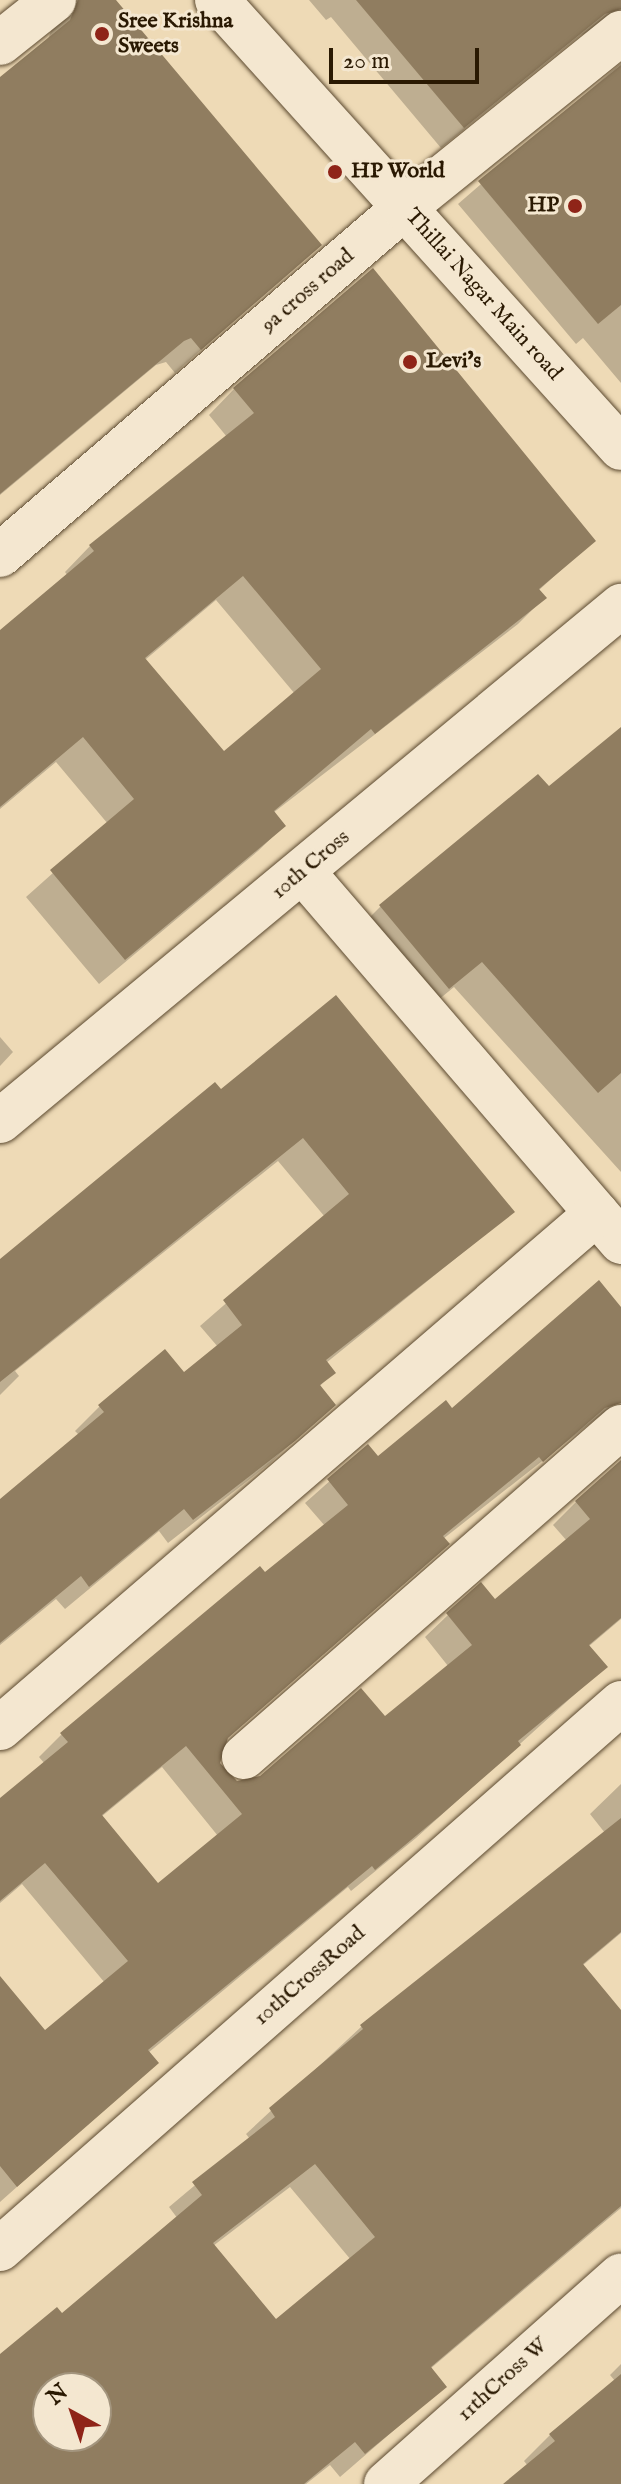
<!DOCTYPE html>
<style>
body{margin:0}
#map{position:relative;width:621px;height:2484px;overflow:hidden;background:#eedab6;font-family:"IM FELL English",serif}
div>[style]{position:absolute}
.shadow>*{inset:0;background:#0003}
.building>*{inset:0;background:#907d60}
.roads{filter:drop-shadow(0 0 2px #5b492f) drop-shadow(0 0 2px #5b492f)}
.minor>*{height:44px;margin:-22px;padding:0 22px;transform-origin:22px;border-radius:22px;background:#f4e7d0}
.tertiary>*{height:44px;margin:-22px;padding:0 22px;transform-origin:22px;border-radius:22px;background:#f4e7d0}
.dots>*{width:22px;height:22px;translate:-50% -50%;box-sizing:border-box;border:4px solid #f4e7d0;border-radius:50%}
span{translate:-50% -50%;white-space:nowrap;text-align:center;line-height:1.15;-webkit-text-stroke:6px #f4e7d0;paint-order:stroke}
.poi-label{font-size:22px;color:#2a1902;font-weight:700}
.left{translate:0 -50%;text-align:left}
.right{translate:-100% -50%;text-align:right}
.street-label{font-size:22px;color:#2a1902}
.north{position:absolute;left:32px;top:2372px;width:80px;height:80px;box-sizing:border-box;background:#f4e7d0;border:2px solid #a3957e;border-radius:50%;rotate:320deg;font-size:22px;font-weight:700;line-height:32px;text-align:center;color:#2a1902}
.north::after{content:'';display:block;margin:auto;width:28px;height:36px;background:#8f2418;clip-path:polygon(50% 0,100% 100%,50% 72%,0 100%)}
.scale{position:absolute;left:329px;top:48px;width:150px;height:36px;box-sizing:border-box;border:4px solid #2a1902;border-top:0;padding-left:10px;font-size:24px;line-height:28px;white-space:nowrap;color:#2a1902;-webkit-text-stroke:6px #f4e7d0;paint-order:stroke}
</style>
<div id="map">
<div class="shadow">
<i style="clip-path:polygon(77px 0,114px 0,319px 245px,175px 373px,166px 362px,156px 365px,0 495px,0 82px,47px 42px,54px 23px)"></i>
<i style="clip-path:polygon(309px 0,621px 0,621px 44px,595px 29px,581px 35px,441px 148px,331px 17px,326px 20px)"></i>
<i style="clip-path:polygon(621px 63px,621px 383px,583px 338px,576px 344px,458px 204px)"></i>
<i style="clip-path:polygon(evenodd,234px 389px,593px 541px,538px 591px,544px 598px,518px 624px,273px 813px,284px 826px,258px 851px,99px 984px,26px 897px,108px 824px,56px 762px,0 809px,0 633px,68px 576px,65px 572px,90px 546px,227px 437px,209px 415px,234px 389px,216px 600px,295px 694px,224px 754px,145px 660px,216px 600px)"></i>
<i style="clip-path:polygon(621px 729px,621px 1172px,454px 987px,421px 1014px,354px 933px,381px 906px,548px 789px)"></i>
<i style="clip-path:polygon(0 1037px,13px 1052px,0 1066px)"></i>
<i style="clip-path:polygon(221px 1092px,513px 1212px,326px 1363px,333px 1372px,319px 1387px,333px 1405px,269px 1464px,168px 1543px,159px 1531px,65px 1609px,56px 1599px,0 1645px,0 1502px,79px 1435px,75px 1431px,99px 1407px,165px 1352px,184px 1374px,218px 1347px,200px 1326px,325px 1217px,278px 1161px,15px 1371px,19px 1376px,0 1395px,0 1264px)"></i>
<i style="clip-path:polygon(evenodd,621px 1310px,621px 1399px,443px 1539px,424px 1566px,224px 1741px,217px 1763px,236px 1783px,261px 1778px,384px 1719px,448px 1666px,425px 1637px,448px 1615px,495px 1602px,567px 1541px,553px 1525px,576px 1502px,621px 1493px,621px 1619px,588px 1647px,605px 1667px,416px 1838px,351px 1891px,348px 1887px,148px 2053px,156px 2063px,0 2202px,0 1979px,45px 2033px,105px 1983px,22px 1884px,0 1903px,0 1801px,45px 1764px,39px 1757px,62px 1734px,325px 1526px,305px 1503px,368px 1447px,378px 1459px,621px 1310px,162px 1767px,218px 1836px,158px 1885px,101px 1817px,162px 1767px)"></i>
<i style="clip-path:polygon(evenodd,621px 1784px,621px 1933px,582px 1966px,621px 2013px,621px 2208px,430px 2369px,445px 2386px,340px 2477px,330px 2465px,306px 2484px,0 2484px,0 2357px,62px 2316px,178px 2219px,169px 2207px,250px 2139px,246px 2134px,361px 2027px,605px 1833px,590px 1814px,621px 1784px,290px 2187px,351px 2260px,276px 2322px,213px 2246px,290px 2187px,621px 1784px,48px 2388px,96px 2388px,96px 2436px,48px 2436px,48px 2388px)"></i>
<i style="clip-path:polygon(621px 2364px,621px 2484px,506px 2484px,528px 2466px,524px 2461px,550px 2435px,615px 2381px,610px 2375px)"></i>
</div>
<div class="building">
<i style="clip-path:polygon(78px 0,116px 0,322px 245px,201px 350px,191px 338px,184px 341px,0 494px,0 77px,70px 20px)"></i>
<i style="clip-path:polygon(356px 0,621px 0,621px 9px,605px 14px,464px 128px)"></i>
<i style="clip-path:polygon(621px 65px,621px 305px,598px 324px,478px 181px)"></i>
<i style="clip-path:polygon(evenodd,373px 268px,596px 541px,539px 589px,547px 598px,375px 734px,371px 729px,274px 811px,286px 826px,125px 960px,50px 870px,134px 799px,83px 737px,0 807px,0 630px,94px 551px,89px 545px,254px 413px,233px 388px,373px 268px,243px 576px,321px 669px,224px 751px,145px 658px,243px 576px)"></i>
<i style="clip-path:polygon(621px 727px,621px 1073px,598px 1093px,482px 962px,449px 989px,379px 905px,538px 774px,549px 786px)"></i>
<i style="clip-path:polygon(336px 995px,515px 1212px,326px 1360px,336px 1373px,320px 1385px,336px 1405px,295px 1441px,193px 1520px,184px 1509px,89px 1587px,81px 1576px,0 1643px,0 1499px,104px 1412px,98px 1405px,165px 1349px,184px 1372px,242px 1325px,223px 1300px,349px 1194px,303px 1138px,0 1382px,0 1259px,215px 1082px,221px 1089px)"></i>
<i style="clip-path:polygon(evenodd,599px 1280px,621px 1307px,621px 1403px,605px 1408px,543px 1462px,539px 1457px,443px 1536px,450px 1544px,228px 1738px,220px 1763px,237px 1781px,260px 1776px,361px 1688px,385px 1716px,472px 1645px,446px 1613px,481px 1582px,495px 1599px,590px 1519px,575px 1501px,621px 1460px,621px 1618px,589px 1645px,608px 1667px,518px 1741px,521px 1745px,441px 1815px,375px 1870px,372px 1866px,148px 2050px,159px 2063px,17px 2187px,0 2166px,0 1976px,45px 2030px,128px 1961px,45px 1863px,0 1901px,0 1798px,68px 1742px,60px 1733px,260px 1566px,265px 1572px,348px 1505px,327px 1479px,368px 1444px,378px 1456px,446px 1400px,452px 1408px,599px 1280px,186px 1746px,242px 1814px,158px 1883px,102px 1815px,186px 1746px)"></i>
<i style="clip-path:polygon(evenodd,621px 1818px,621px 1932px,583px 1964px,621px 2010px,621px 2206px,431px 2367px,447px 2387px,365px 2454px,355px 2442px,304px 2484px,0 2484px,0 2354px,57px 2307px,62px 2313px,202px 2195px,192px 2182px,275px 2117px,269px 2108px,363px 2029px,360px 2025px,621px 1818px,315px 2164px,375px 2237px,276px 2319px,213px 2243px,315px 2164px,621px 1818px,48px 2388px,96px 2388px,96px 2436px,48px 2436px,48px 2388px)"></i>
<i style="clip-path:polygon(621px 2374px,621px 2484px,503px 2484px,555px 2441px,549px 2434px)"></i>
</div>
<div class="roads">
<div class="minor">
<i style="left:0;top:43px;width:69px;rotate:-38.5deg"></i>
<i style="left:0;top:555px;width:533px;rotate:-40.66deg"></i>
<i style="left:404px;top:208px;width:279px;rotate:-38.9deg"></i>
<i style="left:303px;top:872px;width:488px;rotate:49.3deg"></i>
<i style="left:0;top:1728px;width:788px;rotate:-40.78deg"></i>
<i style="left:244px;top:1757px;width:501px;rotate:-41.2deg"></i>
<i style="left:0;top:2249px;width:827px;rotate:-41.32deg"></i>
<i style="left:386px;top:2484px;width:314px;rotate:-41.6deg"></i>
</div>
<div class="tertiary">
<i style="left:217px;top:0;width:603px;rotate:47.96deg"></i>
<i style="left:0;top:1121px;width:807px;rotate:-39.67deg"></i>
</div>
</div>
<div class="dots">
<i style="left:102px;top:34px;background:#8f2418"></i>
<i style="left:335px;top:172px;background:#8f2418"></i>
<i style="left:575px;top:206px;background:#8f2418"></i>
<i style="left:410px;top:362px;background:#8f2418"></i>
</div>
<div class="poi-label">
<span class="left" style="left:118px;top:34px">Sree Krishna<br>Sweets</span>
<span class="left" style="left:351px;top:172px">HP World</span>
<span class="right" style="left:559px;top:206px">HP</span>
<span class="left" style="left:426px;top:362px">Levi's</span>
</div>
<div class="street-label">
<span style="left:308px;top:291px;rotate:-41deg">9a cross road</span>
<span style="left:483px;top:295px;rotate:48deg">Thillai Nagar Main road</span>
<span style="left:311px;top:865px;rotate:-40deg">10th Cross</span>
<span style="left:310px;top:1976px;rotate:-41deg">10thCrossRoad</span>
<span style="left:503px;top:2380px;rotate:-42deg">11thCross W</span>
</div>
<div class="north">N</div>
<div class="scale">20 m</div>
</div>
